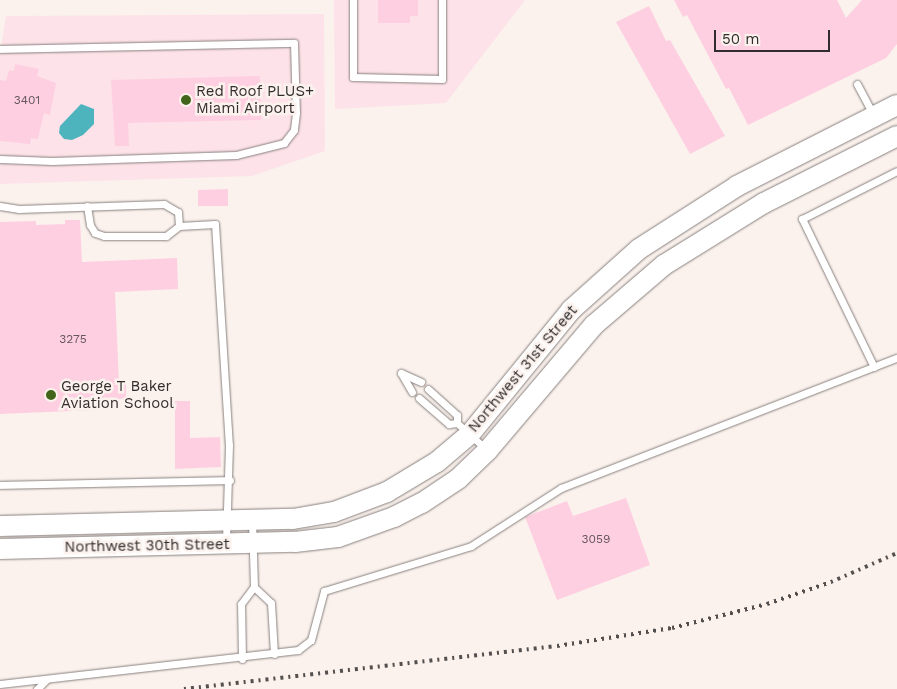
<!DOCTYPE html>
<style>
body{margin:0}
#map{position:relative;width:897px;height:689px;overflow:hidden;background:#fbf2ee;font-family:"Work Sans",sans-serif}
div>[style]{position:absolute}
.commercial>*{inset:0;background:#fde2e9}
.water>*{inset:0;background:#4db4bd}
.building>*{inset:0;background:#fecfe1}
.roads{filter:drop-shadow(0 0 1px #88807d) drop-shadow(0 0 1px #88807d)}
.lane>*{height:7px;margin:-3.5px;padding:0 3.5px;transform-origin:3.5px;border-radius:3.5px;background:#fff}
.secondary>*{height:20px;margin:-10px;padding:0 10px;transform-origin:10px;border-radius:10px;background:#fff}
.rail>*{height:4px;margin-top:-2px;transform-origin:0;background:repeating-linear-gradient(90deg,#534f4e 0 2.5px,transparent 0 7.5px)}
.dots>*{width:14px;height:14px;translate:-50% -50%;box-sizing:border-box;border:2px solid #fbf2ee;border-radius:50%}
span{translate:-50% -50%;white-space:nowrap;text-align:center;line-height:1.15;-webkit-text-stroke:5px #fbf2ee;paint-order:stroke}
.number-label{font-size:12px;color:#645659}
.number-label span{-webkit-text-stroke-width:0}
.poi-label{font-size:15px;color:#302d2c}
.left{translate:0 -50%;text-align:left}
.street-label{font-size:15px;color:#302d2c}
.scale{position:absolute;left:714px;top:30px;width:116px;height:22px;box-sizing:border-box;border:2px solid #302d2c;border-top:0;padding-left:6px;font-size:15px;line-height:18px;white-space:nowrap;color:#302d2c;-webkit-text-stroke:4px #fbf2ee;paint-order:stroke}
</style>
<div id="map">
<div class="commercial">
<i style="clip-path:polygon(334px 0,525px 0,446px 103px,335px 109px)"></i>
<i style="clip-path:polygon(324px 14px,325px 151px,252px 176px,0 184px,0 55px,6px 16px)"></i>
</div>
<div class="water">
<i style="clip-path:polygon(81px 104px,94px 109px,94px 124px,83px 135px,72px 140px,64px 139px,59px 133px,60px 126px)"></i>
</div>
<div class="building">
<i style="clip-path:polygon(378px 0,418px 0,418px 16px,410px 16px,410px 23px,378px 23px)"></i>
<i style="clip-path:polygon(674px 0,837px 0,846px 18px,862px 0,897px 0,897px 44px,886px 58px,748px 125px,729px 88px,726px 89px,687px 15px,683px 17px)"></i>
<i style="clip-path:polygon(649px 6px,666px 41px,670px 40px,725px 136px,690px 154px,616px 22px)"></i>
<i style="clip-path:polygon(15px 64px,39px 69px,37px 76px,56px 83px,50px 115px,44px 113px,38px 139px,31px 138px,30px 144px,0 141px,0 80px,6px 81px,9px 70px,14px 71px)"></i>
<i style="clip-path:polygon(260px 76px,261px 120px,128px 123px,129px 146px,115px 146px,111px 80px)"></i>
<i style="clip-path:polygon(228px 189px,228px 206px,198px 206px,198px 190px)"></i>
<i style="clip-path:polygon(65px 220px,80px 220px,82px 262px,177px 258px,178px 289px,115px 292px,119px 383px,126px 383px,126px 398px,119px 399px,120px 409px,0 414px,0 222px,36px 221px,36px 225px,65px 224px)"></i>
<i style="clip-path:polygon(175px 401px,190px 401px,190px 438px,220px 437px,221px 467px,175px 469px)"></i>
<i style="clip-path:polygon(626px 498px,650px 565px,557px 600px,525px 517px,567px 501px,573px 516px)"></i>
</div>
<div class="roads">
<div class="lane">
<i style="left:353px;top:0;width:77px;rotate:90deg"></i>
<i style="left:353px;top:77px;width:89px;rotate:1.3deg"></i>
<i style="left:442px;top:79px;width:79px;rotate:-90deg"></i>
<i style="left:0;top:49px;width:294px;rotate:-1.2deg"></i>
<i style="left:294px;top:43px;width:70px;rotate:88.4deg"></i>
<i style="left:296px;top:113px;width:17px;rotate:97deg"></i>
<i style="left:294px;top:130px;width:16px;rotate:128deg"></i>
<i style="left:284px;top:143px;width:49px;rotate:166deg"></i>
<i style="left:236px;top:155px;width:184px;rotate:178.1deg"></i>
<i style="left:52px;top:161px;width:52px;rotate:-177.8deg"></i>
<i style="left:857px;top:84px;width:36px;rotate:62deg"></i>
<i style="left:0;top:206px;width:19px;rotate:9deg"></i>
<i style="left:19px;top:209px;width:145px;rotate:-2deg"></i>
<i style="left:164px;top:204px;width:16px;rotate:30deg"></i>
<i style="left:178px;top:212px;width:14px;rotate:86deg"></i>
<i style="left:179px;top:226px;width:36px;rotate:-3deg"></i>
<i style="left:215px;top:224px;width:221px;rotate:86.4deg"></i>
<i style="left:229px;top:445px;width:96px;rotate:91.8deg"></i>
<i style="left:87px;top:206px;width:19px;rotate:81deg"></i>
<i style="left:90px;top:225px;width:9px;rotate:58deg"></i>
<i style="left:95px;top:233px;width:9px;rotate:18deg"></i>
<i style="left:104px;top:236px;width:62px"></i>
<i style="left:166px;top:236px;width:16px;rotate:-38deg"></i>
<i style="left:874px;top:367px;width:165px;rotate:-115.9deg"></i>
<i style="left:802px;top:219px;width:106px;rotate:-26.8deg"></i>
<i style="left:401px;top:373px;width:22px;rotate:24deg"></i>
<i style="left:401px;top:373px;width:22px;rotate:60deg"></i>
<i style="left:428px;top:389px;width:39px;rotate:42deg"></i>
<i style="left:457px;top:415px;width:8px;rotate:90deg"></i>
<i style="left:419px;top:398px;width:40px;rotate:41deg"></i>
<i style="left:449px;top:424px;width:8px;rotate:-7deg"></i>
<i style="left:457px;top:423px;width:40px;rotate:42deg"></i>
<i style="left:0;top:485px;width:230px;rotate:-1.2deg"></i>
<i style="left:254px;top:587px;width:23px;rotate:43deg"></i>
<i style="left:271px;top:603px;width:51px;rotate:86.6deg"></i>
<i style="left:242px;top:659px;width:55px;rotate:-91deg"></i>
<i style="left:241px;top:604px;width:21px;rotate:-53deg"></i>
<i style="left:254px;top:587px;width:66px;rotate:-91.7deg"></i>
<i style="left:0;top:684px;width:300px;rotate:-6.5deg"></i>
<i style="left:298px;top:650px;width:16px;rotate:-38deg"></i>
<i style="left:311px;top:640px;width:51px;rotate:-75.1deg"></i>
<i style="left:324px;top:591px;width:154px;rotate:-17deg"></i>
<i style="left:471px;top:546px;width:107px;rotate:-32.8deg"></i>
<i style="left:561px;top:488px;width:360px;rotate:-21.2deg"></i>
<i style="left:37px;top:689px;width:14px;rotate:-45deg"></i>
</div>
<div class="secondary">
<i style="left:0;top:526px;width:293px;rotate:-1.4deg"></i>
<i style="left:293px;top:519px;width:42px;rotate:-9.7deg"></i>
<i style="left:334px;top:512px;width:57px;rotate:-20.7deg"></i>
<i style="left:387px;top:492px;width:58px;rotate:-31deg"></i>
<i style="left:437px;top:462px;width:43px;rotate:-40.3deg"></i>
<i style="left:470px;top:434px;width:160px;rotate:-50.8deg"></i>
<i style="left:571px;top:310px;width:91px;rotate:-41.9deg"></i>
<i style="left:639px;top:249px;width:117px;rotate:-32.7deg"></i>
<i style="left:737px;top:186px;width:179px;rotate:-26.9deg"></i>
<i style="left:0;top:549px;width:295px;rotate:-1.4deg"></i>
<i style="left:295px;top:542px;width:43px;rotate:-6.6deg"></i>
<i style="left:338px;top:537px;width:59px;rotate:-19.7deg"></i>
<i style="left:394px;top:517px;width:31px;rotate:-27deg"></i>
<i style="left:422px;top:503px;width:43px;rotate:-33.7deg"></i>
<i style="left:458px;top:479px;width:42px;rotate:-44deg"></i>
<i style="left:488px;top:450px;width:164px;rotate:-49.7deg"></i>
<i style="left:594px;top:325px;width:92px;rotate:-40.6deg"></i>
<i style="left:664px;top:265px;width:118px;rotate:-31.8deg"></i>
<i style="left:764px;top:203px;width:149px;rotate:-26.7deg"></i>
</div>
</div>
<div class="rail">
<i style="left:184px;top:689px;width:375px;rotate:-6.6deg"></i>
<i style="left:557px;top:646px;width:116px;rotate:-8.9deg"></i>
<i style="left:672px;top:628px;width:98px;rotate:-14.2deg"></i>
<i style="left:767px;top:604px;width:68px;rotate:-19deg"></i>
<i style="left:831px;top:582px;width:72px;rotate:-23.7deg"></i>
</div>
<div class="dots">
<i style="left:186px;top:100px;background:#42641a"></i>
<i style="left:51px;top:395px;background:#42641a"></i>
</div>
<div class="number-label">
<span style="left:27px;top:101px">3401</span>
<span style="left:73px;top:340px">3275</span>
<span style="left:596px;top:540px">3059</span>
</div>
<div class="poi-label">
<span class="left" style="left:196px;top:100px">Red Roof PLUS+<br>Miami Airport</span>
<span class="left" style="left:61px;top:395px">George T Baker<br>Aviation School</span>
</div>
<div class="street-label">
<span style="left:523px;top:369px;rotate:-50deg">Northwest 31st Street</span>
<span style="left:147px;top:546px;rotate:-1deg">Northwest 30th Street</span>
</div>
<div class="scale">50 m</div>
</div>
